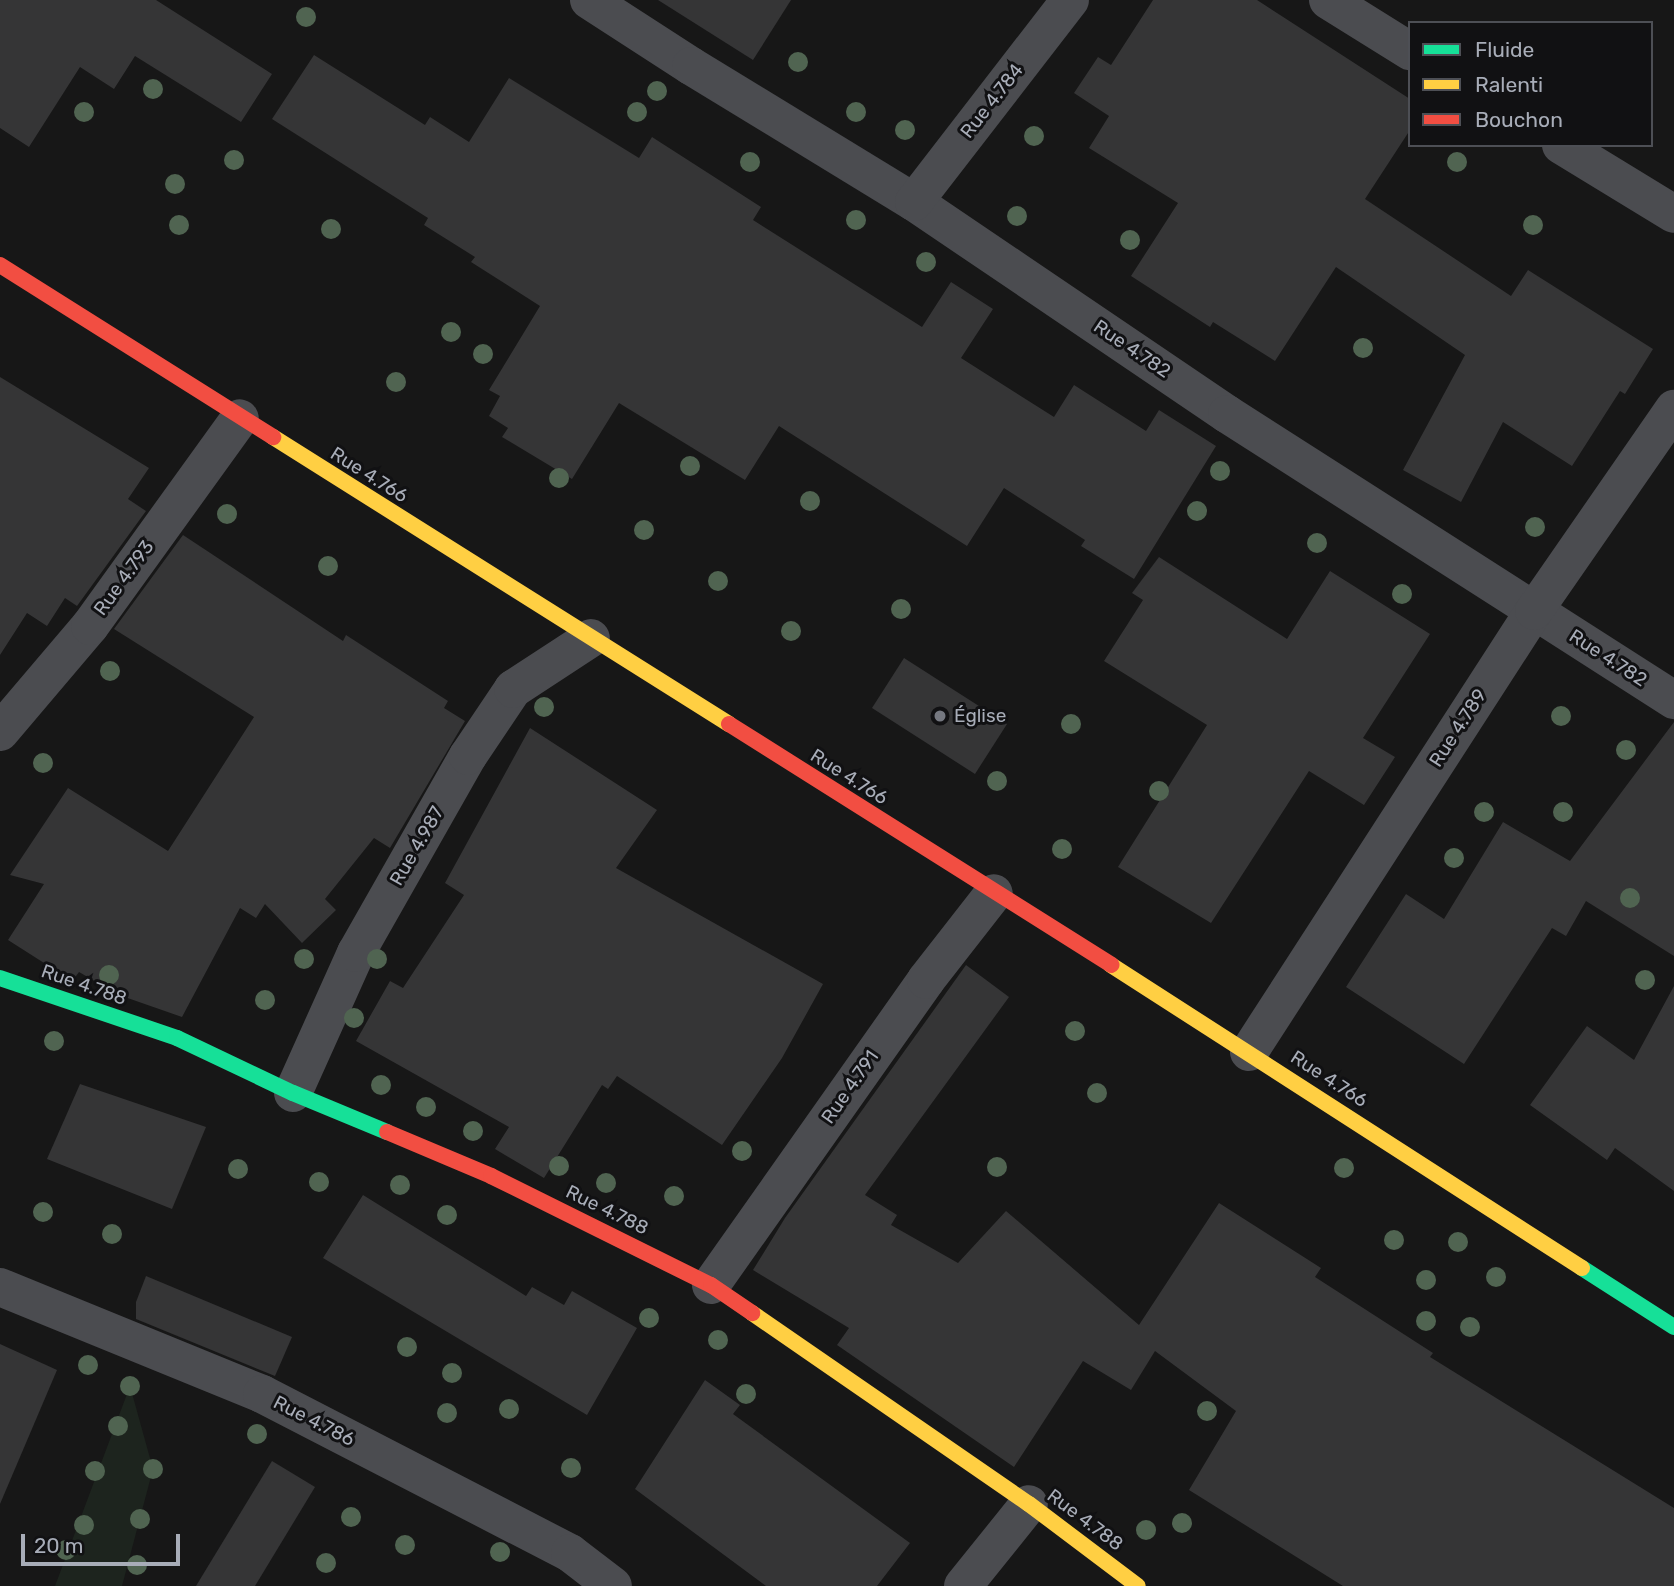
<!DOCTYPE html>
<meta charset="utf-8">
<style>
body{margin:0}
#map{position:relative;width:1674px;height:1586px;overflow:hidden;background:#171717;font-family:Rubik,sans-serif}
div>[style]{position:absolute}
.green>*{inset:0;background:#1d241e}
.building>*{inset:0;background:#353536}
.street>*{height:38px;margin:-19px;padding:0 19px;transform-origin:19px;border-radius:19px;background:#4b4c50}
.fast>*{height:16px;margin:-8px;padding:0 8px;transform-origin:8px;border-radius:8px;background:#16e098}
.slow>*{height:16px;margin:-8px;padding:0 8px;transform-origin:8px;border-radius:8px;background:#ffcf43}
.jam>*{height:16px;margin:-8px;padding:0 8px;transform-origin:8px;border-radius:8px;background:#f24e42}
.trees>*{width:20px;height:20px;margin:-10px;border-radius:50%;background:#506451}
.dots>*{width:19px;height:19px;translate:-50% -50%;box-sizing:border-box;border:4px solid #111113;border-radius:50%}
span{translate:-50% -50%;white-space:nowrap;text-align:center;line-height:1.15;-webkit-text-stroke:6px #111113;paint-order:stroke}
.street-label{font-size:19px;color:#a8adb8}
.poi-label{font-size:19px;color:#a8adb8}
.left{translate:0 -50%;text-align:left}
.legend{position:absolute;left:1408px;top:21px;width:245px;height:126px;box-sizing:border-box;background:#111113;border:2px solid #4d4f55;margin:0;padding:9px 12px;list-style:none;font-size:21px;color:#a8adb8}
.legend li{display:flex;align-items:center;gap:14px;height:35px}
.legend b{width:35px;border:2px solid #4d4f55}
.scale{position:absolute;left:21px;top:1534px;width:159px;height:32px;box-sizing:border-box;border:4px solid #a8adb8;border-top:0;padding-left:9px;font-size:21px;line-height:24px;white-space:nowrap;color:#a8adb8;-webkit-text-stroke:5px #111113;paint-order:stroke}
</style>
<div id="map">
<div class="green">
<i style="clip-path:polygon(130px 1386px,153px 1469px,122px 1586px,55px 1586px)"></i>
</div>
<div class="building">
<i style="clip-path:polygon(0 0,156px 0,272px 74px,241px 122px,135px 56px,114px 89px,80px 67px,29px 147px,0 128px)"></i>
<i style="clip-path:polygon(658px 0,791px 0,753px 60px)"></i>
<i style="clip-path:polygon(1153px 0,1257px 0,1410px 99px,1410px 130px,1365px 199px,1511px 296px,1528px 270px,1653px 349px,1625px 394px,1620px 391px,1572px 466px,1503px 422px,1461px 502px,1403px 470px,1465px 355px,1336px 267px,1275px 361px,1213px 322px,1210px 327px,1131px 276px,1178px 203px,1089px 148px,1109px 116px,1074px 93px,1098px 57px,1111px 65px)"></i>
<i style="clip-path:polygon(314px 55px,425px 125px,430px 117px,469px 142px,509px 78px,639px 158px,652px 137px,761px 207px,753px 220px,922px 327px,951px 282px,993px 309px,961px 358px,1054px 417px,1074px 385px,1146px 431px,1159px 410px,1216px 446px,1134px 579px,1081px 546px,1085px 540px,1004px 488px,967px 546px,779px 426px,745px 480px,619px 403px,572px 479px,502px 437px,508px 428px,489px 416px,500px 396px,489px 390px,540px 306px,471px 262px,475px 257px,424px 225px,428px 218px,272px 119px)"></i>
<i style="clip-path:polygon(0 377px,149px 468px,128px 499px,146px 511px,77px 606px,65px 598px,47px 626px,27px 613px,0 655px)"></i>
<i style="clip-path:polygon(183px 535px,343px 641px,346px 635px,448px 701px,444px 708px,465px 721px,390px 848px,374px 838px,325px 899px,336px 910px,302px 943px,265px 904px,256px 918px,240px 908px,182px 1017px,119px 995px,79px 972px,73px 980px,66px 977px,8px 940px,44px 884px,10px 875px,68px 788px,168px 851px,254px 717px,114px 629px)"></i>
<i style="clip-path:polygon(1159px 557px,1287px 639px,1330px 571px,1430px 634px,1363px 738px,1395px 757px,1364px 805px,1309px 771px,1211px 923px,1118px 867px,1207px 725px,1104px 661px,1143px 600px,1132px 593px)"></i>
<i style="clip-path:polygon(904px 658px,1007px 724px,975px 774px,872px 708px)"></i>
<i style="clip-path:polygon(1674px 722px,1674px 956px,1586px 901px,1566px 936px,1552px 928px,1464px 1064px,1346px 987px,1406px 894px,1444px 919px,1503px 822px,1570px 861px)"></i>
<i style="clip-path:polygon(530px 728px,657px 810px,616px 868px,823px 984px,782px 1058px,722px 1145px,617px 1076px,608px 1089px,602px 1085px,544px 1178px,495px 1149px,509px 1127px,356px 1041px,390px 981px,403px 988px,464px 895px,445px 883px)"></i>
<i style="clip-path:polygon(966px 965px,1009px 997px,865px 1195px,897px 1215px,891px 1225px,958px 1263px,1006px 1211px,1139px 1325px,1219px 1203px,1321px 1268px,1315px 1277px,1433px 1353px,1430px 1357px,1674px 1508px,1674px 1586px,1343px 1586px,1189px 1490px,1236px 1411px,1155px 1351px,1131px 1390px,1083px 1361px,1014px 1467px,837px 1345px,849px 1328px,753px 1270px,785px 1218px)"></i>
<i style="clip-path:polygon(1674px 986px,1674px 1191px,1615px 1148px,1607px 1160px,1530px 1105px,1587px 1026px,1634px 1060px)"></i>
<i style="clip-path:polygon(80px 1084px,206px 1127px,172px 1209px,47px 1159px)"></i>
<i style="clip-path:polygon(363px 1195px,526px 1296px,532px 1287px,564px 1305px,572px 1291px,637px 1328px,587px 1415px,323px 1258px)"></i>
<i style="clip-path:polygon(146px 1276px,292px 1337px,275px 1376px,136px 1319px,136px 1302px)"></i>
<i style="clip-path:polygon(0 1344px,57px 1370px,0 1504px)"></i>
<i style="clip-path:polygon(705px 1380px,740px 1405px,733px 1414px,910px 1543px,877px 1586px,766px 1586px,635px 1489px)"></i>
<i style="clip-path:polygon(272px 1461px,315px 1487px,255px 1586px,196px 1586px)"></i>
</div>
<div class="street">
<i style="left:589px;top:0;width:121px;rotate:32.9deg"></i>
<i style="left:691px;top:66px;width:261px;rotate:31.4deg"></i>
<i style="left:914px;top:202px;width:378px;rotate:34.1deg"></i>
<i style="left:1227px;top:414px;width:531px;rotate:32.61deg"></i>
<i style="left:1328px;top:0;width:97px;rotate:31.9deg"></i>
<i style="left:1561px;top:145px;width:132px;rotate:31.4deg"></i>
<i style="left:914px;top:202px;width:255px;rotate:-52.3deg"></i>
<i style="left:0;top:732px;width:139px;rotate:-49.7deg"></i>
<i style="left:90px;top:626px;width:256px;rotate:-54.2deg"></i>
<i style="left:1249px;top:1052px;width:525px;rotate:-57.13deg"></i>
<i style="left:1534px;top:611px;width:246px;rotate:-55.3deg"></i>
<i style="left:293px;top:1093px;width:154px;rotate:-65.8deg"></i>
<i style="left:356px;top:953px;width:227px;rotate:-60.4deg"></i>
<i style="left:468px;top:756px;width:81px;rotate:-56.1deg"></i>
<i style="left:513px;top:689px;width:93px;rotate:-33.2deg"></i>
<i style="left:711px;top:1285px;width:373px;rotate:-54.8deg"></i>
<i style="left:926px;top:980px;width:110px;rotate:-52deg"></i>
<i style="left:0;top:1287px;width:283px;rotate:22.2deg"></i>
<i style="left:262px;top:1394px;width:347px;rotate:27.3deg"></i>
<i style="left:570px;top:1553px;width:54px;rotate:37.5deg"></i>
<i style="left:963px;top:1586px;width:105px;rotate:-51.2deg"></i>
</div>
<div class="fast">
<i style="left:0;top:978px;width:187px;rotate:18.7deg"></i>
<i style="left:177px;top:1038px;width:128px;rotate:25.4deg"></i>
<i style="left:293px;top:1093px;width:102px;rotate:22.5deg"></i>
<i style="left:1582px;top:1268px;width:109px;rotate:32.7deg"></i>
</div>
<div class="slow">
<i style="left:273px;top:437px;width:539px;rotate:32.19deg"></i>
<i style="left:1111px;top:965px;width:560px;rotate:32.75deg"></i>
<i style="left:752px;top:1313px;width:336px;rotate:34.6deg"></i>
<i style="left:1029px;top:1504px;width:136px;rotate:37deg"></i>
</div>
<div class="jam">
<i style="left:0;top:265px;width:323px;rotate:32.2deg"></i>
<i style="left:729px;top:724px;width:452px;rotate:32.2deg"></i>
<i style="left:387px;top:1132px;width:113px;rotate:22.9deg"></i>
<i style="left:491px;top:1176px;width:246px;rotate:26.4deg"></i>
<i style="left:711px;top:1285px;width:50px;rotate:34.3deg"></i>
</div>
<div class="trees">
<i style="left:306px;top:17px"></i>
<i style="left:798px;top:62px"></i>
<i style="left:153px;top:89px"></i>
<i style="left:657px;top:91px"></i>
<i style="left:84px;top:112px"></i>
<i style="left:637px;top:112px"></i>
<i style="left:856px;top:112px"></i>
<i style="left:905px;top:130px"></i>
<i style="left:1034px;top:136px"></i>
<i style="left:234px;top:160px"></i>
<i style="left:750px;top:162px"></i>
<i style="left:1457px;top:162px"></i>
<i style="left:175px;top:184px"></i>
<i style="left:1017px;top:216px"></i>
<i style="left:856px;top:220px"></i>
<i style="left:179px;top:225px"></i>
<i style="left:1533px;top:225px"></i>
<i style="left:331px;top:229px"></i>
<i style="left:1130px;top:240px"></i>
<i style="left:926px;top:262px"></i>
<i style="left:451px;top:332px"></i>
<i style="left:1363px;top:348px"></i>
<i style="left:483px;top:354px"></i>
<i style="left:396px;top:382px"></i>
<i style="left:690px;top:466px"></i>
<i style="left:1220px;top:471px"></i>
<i style="left:559px;top:478px"></i>
<i style="left:810px;top:501px"></i>
<i style="left:1197px;top:511px"></i>
<i style="left:227px;top:514px"></i>
<i style="left:1535px;top:527px"></i>
<i style="left:644px;top:530px"></i>
<i style="left:1317px;top:543px"></i>
<i style="left:328px;top:566px"></i>
<i style="left:718px;top:581px"></i>
<i style="left:1402px;top:594px"></i>
<i style="left:901px;top:609px"></i>
<i style="left:791px;top:631px"></i>
<i style="left:110px;top:671px"></i>
<i style="left:544px;top:707px"></i>
<i style="left:1561px;top:716px"></i>
<i style="left:1071px;top:724px"></i>
<i style="left:1626px;top:750px"></i>
<i style="left:43px;top:763px"></i>
<i style="left:997px;top:781px"></i>
<i style="left:1159px;top:791px"></i>
<i style="left:1484px;top:812px"></i>
<i style="left:1563px;top:812px"></i>
<i style="left:1062px;top:849px"></i>
<i style="left:1454px;top:858px"></i>
<i style="left:1630px;top:898px"></i>
<i style="left:304px;top:959px"></i>
<i style="left:377px;top:959px"></i>
<i style="left:109px;top:975px"></i>
<i style="left:1645px;top:980px"></i>
<i style="left:265px;top:1000px"></i>
<i style="left:354px;top:1018px"></i>
<i style="left:1075px;top:1031px"></i>
<i style="left:54px;top:1041px"></i>
<i style="left:381px;top:1085px"></i>
<i style="left:1097px;top:1093px"></i>
<i style="left:426px;top:1107px"></i>
<i style="left:473px;top:1131px"></i>
<i style="left:742px;top:1151px"></i>
<i style="left:559px;top:1166px"></i>
<i style="left:997px;top:1167px"></i>
<i style="left:1344px;top:1168px"></i>
<i style="left:238px;top:1169px"></i>
<i style="left:319px;top:1182px"></i>
<i style="left:606px;top:1183px"></i>
<i style="left:400px;top:1185px"></i>
<i style="left:674px;top:1196px"></i>
<i style="left:43px;top:1212px"></i>
<i style="left:447px;top:1215px"></i>
<i style="left:112px;top:1234px"></i>
<i style="left:1394px;top:1240px"></i>
<i style="left:1458px;top:1242px"></i>
<i style="left:1496px;top:1277px"></i>
<i style="left:1426px;top:1280px"></i>
<i style="left:649px;top:1318px"></i>
<i style="left:1426px;top:1321px"></i>
<i style="left:1470px;top:1327px"></i>
<i style="left:718px;top:1340px"></i>
<i style="left:407px;top:1347px"></i>
<i style="left:88px;top:1365px"></i>
<i style="left:452px;top:1373px"></i>
<i style="left:130px;top:1386px"></i>
<i style="left:746px;top:1394px"></i>
<i style="left:509px;top:1409px"></i>
<i style="left:1207px;top:1411px"></i>
<i style="left:447px;top:1413px"></i>
<i style="left:118px;top:1426px"></i>
<i style="left:257px;top:1434px"></i>
<i style="left:571px;top:1468px"></i>
<i style="left:153px;top:1469px"></i>
<i style="left:95px;top:1471px"></i>
<i style="left:351px;top:1517px"></i>
<i style="left:140px;top:1519px"></i>
<i style="left:1182px;top:1523px"></i>
<i style="left:84px;top:1525px"></i>
<i style="left:1146px;top:1530px"></i>
<i style="left:405px;top:1545px"></i>
<i style="left:66px;top:1550px"></i>
<i style="left:500px;top:1552px"></i>
<i style="left:326px;top:1563px"></i>
<i style="left:137px;top:1565px"></i>
</div>
<div class="dots">
<i style="left:940px;top:716px;background:#757880"></i>
</div>
<div class="street-label">
<span style="left:992px;top:101px;rotate:-52deg">Rue 4.784</span>
<span style="left:1132px;top:349px;rotate:34deg">Rue 4.782</span>
<span style="left:369px;top:475px;rotate:32deg">Rue 4.766</span>
<span style="left:124px;top:578px;rotate:-54deg">Rue 4.793</span>
<span style="left:1608px;top:658px;rotate:33deg">Rue 4.782</span>
<span style="left:1458px;top:728px;rotate:-57deg">Rue 4.789</span>
<span style="left:849px;top:777px;rotate:32deg">Rue 4.766</span>
<span style="left:417px;top:846px;rotate:-60deg">Rue 4.987</span>
<span style="left:84px;top:985px;rotate:19deg">Rue 4.788</span>
<span style="left:1329px;top:1079px;rotate:33deg">Rue 4.766</span>
<span style="left:850px;top:1087px;rotate:-55deg">Rue 4.791</span>
<span style="left:607px;top:1210px;rotate:26deg">Rue 4.788</span>
<span style="left:314px;top:1421px;rotate:27deg">Rue 4.786</span>
<span style="left:1085px;top:1520px;rotate:37deg">Rue 4.788</span>
</div>
<div class="poi-label">
<span class="left" style="left:954px;top:716px">Église</span>
</div>
<ul class="legend">
<li><b style="height:9px;background:#16e098"></b>Fluide</li>
<li><b style="height:9px;background:#ffcf43"></b>Ralenti</li>
<li><b style="height:9px;background:#f24e42"></b>Bouchon</li>
</ul>
<div class="scale">20 m</div>
</div>
